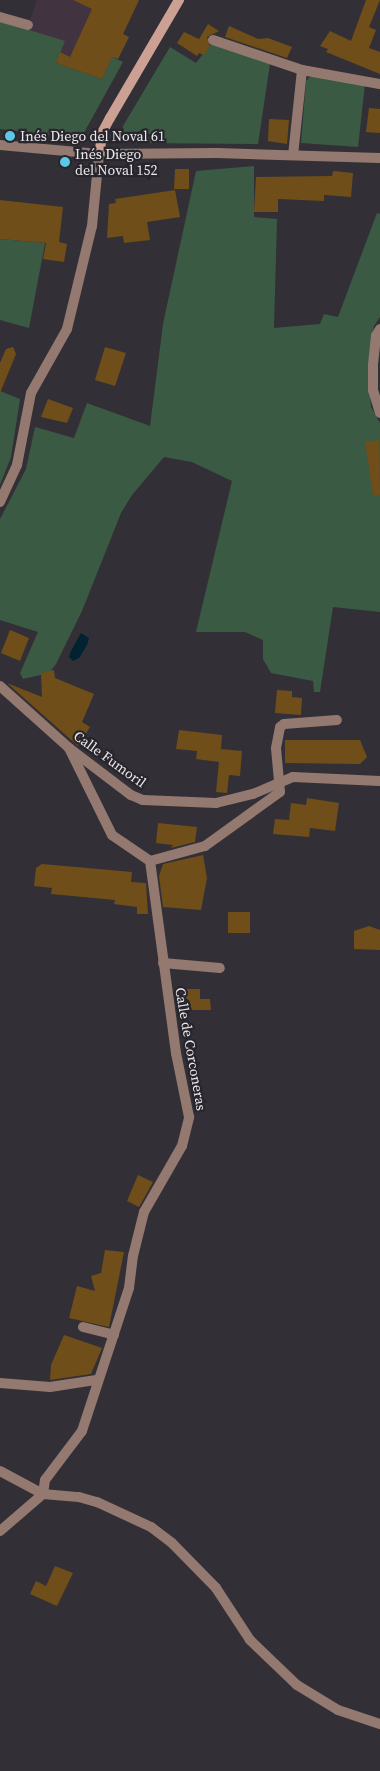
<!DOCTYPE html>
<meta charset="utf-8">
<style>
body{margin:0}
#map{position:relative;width:380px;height:1771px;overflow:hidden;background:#323036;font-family:"Source Serif 4",serif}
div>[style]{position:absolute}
.education>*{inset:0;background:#423340}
.green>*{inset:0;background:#3b5a44}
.water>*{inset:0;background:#002231}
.building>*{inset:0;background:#6f4e19}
.street>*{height:10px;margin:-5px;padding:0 5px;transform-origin:5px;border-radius:5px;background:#947970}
.secondary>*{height:10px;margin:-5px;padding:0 5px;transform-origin:5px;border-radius:5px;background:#cca194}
.dots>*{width:14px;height:14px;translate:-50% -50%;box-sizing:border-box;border:2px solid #28262c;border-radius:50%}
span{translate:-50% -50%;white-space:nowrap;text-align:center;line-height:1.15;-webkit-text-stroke:4.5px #28262c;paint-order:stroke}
.poi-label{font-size:14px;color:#e9e8ec}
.left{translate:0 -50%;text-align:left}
.street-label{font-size:14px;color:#e9e8ec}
</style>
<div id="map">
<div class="education">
<i style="clip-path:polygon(37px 0,132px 0,138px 3px,102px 79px,56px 63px,61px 52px,27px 29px)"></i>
</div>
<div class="green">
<i style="clip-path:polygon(0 21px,65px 41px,56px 63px,102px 79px,112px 57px,123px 62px,81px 138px,0 129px)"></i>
<i style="clip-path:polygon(211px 44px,270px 64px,258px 144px,137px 143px,123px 138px,123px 126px,170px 47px,196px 63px)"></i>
<i style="clip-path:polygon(311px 76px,365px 84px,358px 147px,301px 143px,306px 81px)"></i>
<i style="clip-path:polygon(254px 166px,254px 217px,277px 219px,274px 328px,320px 324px,324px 314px,338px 317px,377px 213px,380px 214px,380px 317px,374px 326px,368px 373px,371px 407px,380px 423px,380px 612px,333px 607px,320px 692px,314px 692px,313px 681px,271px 673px,263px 659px,263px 640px,245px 632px,196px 632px,232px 481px,192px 462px,164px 457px,132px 495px,121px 513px,82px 611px,56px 664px,49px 673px,23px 679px,20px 673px,38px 632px,0 620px,0 519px,26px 469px,35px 427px,74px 438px,87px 403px,150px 426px,163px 324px,196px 171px)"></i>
<i style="clip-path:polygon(0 239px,45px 243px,29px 328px,0 320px)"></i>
<i style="clip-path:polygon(0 391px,20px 399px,11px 457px,0 485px)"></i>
</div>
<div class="water">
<i style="clip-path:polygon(81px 633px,89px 638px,87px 645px,79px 658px,73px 661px,69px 657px,71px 651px)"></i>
</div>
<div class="building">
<i style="clip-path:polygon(73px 0,139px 0,123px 34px,129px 37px,118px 59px,112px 57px,102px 79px,56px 63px,60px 52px,70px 57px,92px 9px)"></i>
<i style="clip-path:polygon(366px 0,380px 0,369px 27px,376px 30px,369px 48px,380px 52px,380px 74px,326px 52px,328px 49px,320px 46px,330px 31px,351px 41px)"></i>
<i style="clip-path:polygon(208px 24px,219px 31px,207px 37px,210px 46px,204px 55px,199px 53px,197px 56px,177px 43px,184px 32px,199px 39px)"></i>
<i style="clip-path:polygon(229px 26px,258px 39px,268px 38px,292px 47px,287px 58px,225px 37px)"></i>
<i style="clip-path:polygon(369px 108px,380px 109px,380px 133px,366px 132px)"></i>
<i style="clip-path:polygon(269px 119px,289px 120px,287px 144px,268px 141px)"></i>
<i style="clip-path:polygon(175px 169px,189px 169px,189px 189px,174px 189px)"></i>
<i style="clip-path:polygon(333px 171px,353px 173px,351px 197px,324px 195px,324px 201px,278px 199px,278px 212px,254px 212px,256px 177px,332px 176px)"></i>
<i style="clip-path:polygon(175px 190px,180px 217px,147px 222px,150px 240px,124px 243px,123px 236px,107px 238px,109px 204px,116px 203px,115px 199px)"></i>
<i style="clip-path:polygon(0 200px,63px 207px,59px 242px,67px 244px,64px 262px,43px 259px,46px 243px,0 239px)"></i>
<i style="clip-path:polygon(13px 347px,16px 354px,0 393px,0 363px,6px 349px)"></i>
<i style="clip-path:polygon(105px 347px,126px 353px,115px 386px,95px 380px)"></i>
<i style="clip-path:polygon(48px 399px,73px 408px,67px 423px,41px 417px)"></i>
<i style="clip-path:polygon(379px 440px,380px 495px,373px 495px,365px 442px)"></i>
<i style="clip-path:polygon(10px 630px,29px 638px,20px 661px,1px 653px)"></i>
<i style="clip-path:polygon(54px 670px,55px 678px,94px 694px,82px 722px,90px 727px,78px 746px,7px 683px,42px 697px,41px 673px)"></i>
<i style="clip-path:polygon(277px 690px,292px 691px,292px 697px,302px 698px,301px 715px,275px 713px)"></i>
<i style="clip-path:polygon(179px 730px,222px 735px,221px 749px,242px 751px,240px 776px,229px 775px,227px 793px,216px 792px,219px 762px,196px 759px,197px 751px,176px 749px)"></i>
<i style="clip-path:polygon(285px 740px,360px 740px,367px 757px,360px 764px,285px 763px)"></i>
<i style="clip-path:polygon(307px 798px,339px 803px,335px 831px,310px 828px,309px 837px,273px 834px,275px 819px,289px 820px,291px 803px,306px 805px)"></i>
<i style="clip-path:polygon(158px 823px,197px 827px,195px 842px,171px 848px,173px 845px,156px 843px)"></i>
<i style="clip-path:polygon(203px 855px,207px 878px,201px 910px,163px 907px,159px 876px,163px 864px)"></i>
<i style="clip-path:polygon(42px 864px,132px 872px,131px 882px,146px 883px,148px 914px,137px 914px,137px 907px,114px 904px,115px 900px,51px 894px,52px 888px,34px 886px,36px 868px)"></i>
<i style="clip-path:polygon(228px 912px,250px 912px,250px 933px,228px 933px)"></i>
<i style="clip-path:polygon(369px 926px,380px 930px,380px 950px,354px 949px,354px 931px)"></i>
<i style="clip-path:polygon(181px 989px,200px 989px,200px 999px,210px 999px,211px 1010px,182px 1010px)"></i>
<i style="clip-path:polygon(138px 1175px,153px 1182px,139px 1207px,127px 1201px)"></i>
<i style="clip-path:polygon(105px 1250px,124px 1252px,109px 1327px,69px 1318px,77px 1286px,95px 1291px,91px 1276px,101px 1273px)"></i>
<i style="clip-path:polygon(64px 1335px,102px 1348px,91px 1374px,50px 1380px,51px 1365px)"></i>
<i style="clip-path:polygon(55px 1566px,73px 1573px,57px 1606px,30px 1594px,36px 1581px,46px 1586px)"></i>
</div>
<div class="street">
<i style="left:0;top:17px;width:29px;rotate:16deg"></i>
<i style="left:213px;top:40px;width:94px;rotate:18.6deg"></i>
<i style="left:302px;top:70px;width:85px;rotate:96deg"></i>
<i style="left:302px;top:70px;width:79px;rotate:10.2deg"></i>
<i style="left:0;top:145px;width:99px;rotate:5.2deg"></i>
<i style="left:99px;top:154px;width:118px;rotate:-0.5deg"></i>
<i style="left:217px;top:153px;width:163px;rotate:1.8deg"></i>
<i style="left:380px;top:329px;width:8px;rotate:120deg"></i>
<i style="left:376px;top:336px;width:30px;rotate:96deg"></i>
<i style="left:373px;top:366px;width:24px;rotate:90deg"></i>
<i style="left:373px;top:390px;width:24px;rotate:73deg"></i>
<i style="left:0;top:502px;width:41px;rotate:-65.3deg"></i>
<i style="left:17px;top:465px;width:73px;rotate:-79deg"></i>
<i style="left:31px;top:393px;width:73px;rotate:-60.6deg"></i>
<i style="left:67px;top:329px;width:106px;rotate:-76.4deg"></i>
<i style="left:92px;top:226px;width:72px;rotate:-84.4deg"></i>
<i style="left:0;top:686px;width:93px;rotate:41.9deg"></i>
<i style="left:69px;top:748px;width:78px;rotate:37.2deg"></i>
<i style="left:131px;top:795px;width:13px;rotate:23deg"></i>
<i style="left:143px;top:800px;width:73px;rotate:2.4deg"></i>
<i style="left:216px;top:803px;width:38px;rotate:-14deg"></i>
<i style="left:253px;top:794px;width:43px;rotate:-23deg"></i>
<i style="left:293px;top:777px;width:87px;rotate:2.6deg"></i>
<i style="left:150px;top:861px;width:57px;rotate:-15.3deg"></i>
<i style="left:205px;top:846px;width:92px;rotate:-35.8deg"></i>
<i style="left:280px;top:792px;width:44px;rotate:-95.2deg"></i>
<i style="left:276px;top:748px;width:21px;rotate:-79deg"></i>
<i style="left:280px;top:727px;width:5px;rotate:-37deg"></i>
<i style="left:284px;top:724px;width:53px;rotate:-4.3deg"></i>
<i style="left:163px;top:963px;width:57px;rotate:5deg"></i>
<i style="left:83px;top:1327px;width:32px;rotate:14deg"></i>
<i style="left:0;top:1383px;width:50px;rotate:4.6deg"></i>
<i style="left:50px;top:1387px;width:47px;rotate:-8.7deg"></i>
<i style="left:0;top:1471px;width:49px;rotate:28.1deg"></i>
<i style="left:43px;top:1494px;width:36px;rotate:5deg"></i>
<i style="left:79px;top:1497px;width:19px;rotate:16deg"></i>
<i style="left:97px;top:1502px;width:60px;rotate:24.8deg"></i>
<i style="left:151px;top:1527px;width:26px;rotate:37deg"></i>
<i style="left:172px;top:1543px;width:63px;rotate:45.6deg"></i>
<i style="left:216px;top:1588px;width:62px;rotate:56.8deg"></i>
<i style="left:250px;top:1640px;width:65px;rotate:43.8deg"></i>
<i style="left:297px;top:1685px;width:48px;rotate:31.4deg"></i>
<i style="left:338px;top:1710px;width:44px;rotate:18.4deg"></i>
<i style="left:0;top:1531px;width:57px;rotate:-40.7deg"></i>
<i style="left:43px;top:1494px;width:14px;rotate:-82deg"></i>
<i style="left:45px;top:1480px;width:61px;rotate:-52.9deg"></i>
<i style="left:82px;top:1431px;width:151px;rotate:-71.8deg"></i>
<i style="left:129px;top:1288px;width:32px;rotate:-83deg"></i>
<i style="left:133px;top:1256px;width:45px;rotate:-76deg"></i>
<i style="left:144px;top:1212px;width:76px;rotate:-60.1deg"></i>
<i style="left:182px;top:1146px;width:30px;rotate:-76deg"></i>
<i style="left:189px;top:1117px;width:65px;rotate:-101.5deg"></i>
<i style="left:176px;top:1053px;width:194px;rotate:-97.7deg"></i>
<i style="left:150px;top:861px;width:46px;rotate:-145.6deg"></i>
<i style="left:112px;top:835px;width:97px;rotate:-116.3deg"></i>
</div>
<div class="secondary">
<i style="left:99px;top:154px;width:23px;rotate:-80deg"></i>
<i style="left:103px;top:131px;width:15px;rotate:-62deg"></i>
<i style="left:110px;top:118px;width:137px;rotate:-59.7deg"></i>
</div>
<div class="dots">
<i style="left:10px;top:136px;background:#5bc8e7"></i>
<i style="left:65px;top:162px;background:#5bc8e7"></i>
</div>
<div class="poi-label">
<span class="left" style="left:20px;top:136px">Inés Diego del Noval 61</span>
<span class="left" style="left:75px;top:162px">Inés Diego<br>del Noval 152</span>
</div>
<div class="street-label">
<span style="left:110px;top:759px;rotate:36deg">Calle Fumoril</span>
<span style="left:191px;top:1049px;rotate:80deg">Calle de Corconeras</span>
</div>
</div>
